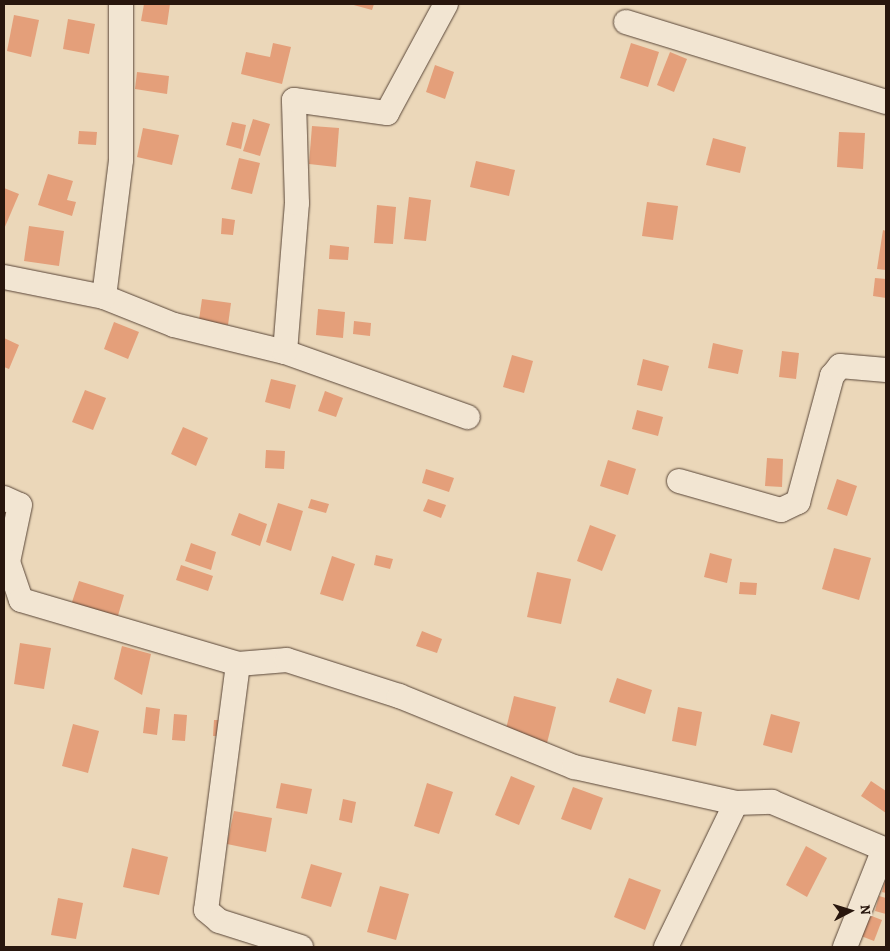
<!DOCTYPE html>
<style>
body{margin:0}
#map{position:relative;width:890px;height:951px;overflow:hidden;background:#ebd7b9;font-family:Alegreya,serif}
div>[style]{position:absolute}
.building>*{inset:0;background:#e49f7a}
.roads{filter:drop-shadow(0 0 1px #594638) drop-shadow(0 0 1px #594638)}
.street>*{height:24px;margin:-12px;padding:0 12px;transform-origin:12px;border-radius:12px;background:#f2e5d2}
span{translate:-50% -50%;white-space:nowrap;text-align:center;line-height:1.15;-webkit-text-stroke:4.5px #f2e5d2;paint-order:stroke}
.frame{position:absolute;inset:0;border:5px solid #28160d;pointer-events:none}
.north{position:absolute;left:825px;top:886px;width:50px;height:50px;-webkit-text-stroke:4px #f2e5d2;paint-order:stroke;rotate:85deg;font-size:14px;font-weight:700;line-height:20px;text-align:center;color:#28160d}
.north::after{content:'';display:block;margin:auto;width:18px;height:22px;background:#28160d;clip-path:polygon(50% 0,100% 100%,50% 72%,0 100%)}
</style>
<div id="map">
<div class="building">
<i style="clip-path:polygon(144px 4px,170px 4px,167px 25px,141px 21px)"></i>
<i style="clip-path:polygon(350px 4px,374px 4px,372px 10px)"></i>
<i style="clip-path:polygon(14px 15px,39px 20px,31px 57px,7px 51px)"></i>
<i style="clip-path:polygon(68px 19px,95px 24px,89px 54px,63px 49px)"></i>
<i style="clip-path:polygon(273px 43px,291px 47px,282px 84px,241px 74px,246px 52px,270px 57px)"></i>
<i style="clip-path:polygon(631px 43px,659px 52px,648px 87px,620px 78px)"></i>
<i style="clip-path:polygon(670px 52px,687px 59px,674px 92px,657px 85px)"></i>
<i style="clip-path:polygon(435px 65px,454px 72px,445px 99px,426px 92px)"></i>
<i style="clip-path:polygon(137px 72px,169px 76px,167px 94px,135px 89px)"></i>
<i style="clip-path:polygon(253px 119px,270px 124px,260px 156px,243px 151px)"></i>
<i style="clip-path:polygon(232px 122px,246px 125px,241px 149px,226px 145px)"></i>
<i style="clip-path:polygon(312px 126px,339px 128px,336px 167px,309px 164px)"></i>
<i style="clip-path:polygon(143px 128px,179px 135px,172px 165px,137px 157px)"></i>
<i style="clip-path:polygon(79px 131px,97px 132px,96px 145px,78px 144px)"></i>
<i style="clip-path:polygon(839px 132px,865px 133px,863px 169px,837px 167px)"></i>
<i style="clip-path:polygon(713px 138px,746px 147px,740px 173px,706px 165px)"></i>
<i style="clip-path:polygon(239px 158px,260px 163px,252px 194px,231px 189px)"></i>
<i style="clip-path:polygon(476px 161px,515px 170px,509px 196px,470px 187px)"></i>
<i style="clip-path:polygon(48px 174px,73px 181px,67px 200px,76px 202px,72px 216px,38px 205px)"></i>
<i style="clip-path:polygon(4px 188px,19px 194px,4px 229px)"></i>
<i style="clip-path:polygon(409px 197px,431px 200px,426px 241px,404px 239px)"></i>
<i style="clip-path:polygon(647px 202px,678px 206px,673px 240px,642px 236px)"></i>
<i style="clip-path:polygon(377px 205px,396px 207px,393px 244px,374px 243px)"></i>
<i style="clip-path:polygon(222px 218px,235px 220px,233px 235px,221px 234px)"></i>
<i style="clip-path:polygon(29px 226px,64px 231px,59px 266px,24px 261px)"></i>
<i style="clip-path:polygon(883px 230px,886px 231px,886px 270px,877px 269px)"></i>
<i style="clip-path:polygon(330px 245px,349px 247px,348px 260px,329px 259px)"></i>
<i style="clip-path:polygon(875px 278px,886px 279px,886px 298px,873px 296px)"></i>
<i style="clip-path:polygon(202px 299px,231px 303px,228px 325px,199px 320px)"></i>
<i style="clip-path:polygon(318px 309px,345px 312px,343px 338px,316px 335px)"></i>
<i style="clip-path:polygon(354px 321px,371px 323px,370px 336px,353px 334px)"></i>
<i style="clip-path:polygon(114px 322px,139px 332px,128px 359px,104px 349px)"></i>
<i style="clip-path:polygon(4px 338px,19px 345px,9px 369px,4px 367px)"></i>
<i style="clip-path:polygon(713px 343px,743px 350px,738px 374px,708px 368px)"></i>
<i style="clip-path:polygon(782px 351px,799px 353px,796px 379px,779px 377px)"></i>
<i style="clip-path:polygon(512px 355px,533px 361px,524px 393px,503px 387px)"></i>
<i style="clip-path:polygon(643px 359px,669px 366px,662px 391px,637px 385px)"></i>
<i style="clip-path:polygon(271px 379px,296px 385px,290px 409px,265px 402px)"></i>
<i style="clip-path:polygon(85px 390px,106px 398px,93px 430px,72px 422px)"></i>
<i style="clip-path:polygon(325px 391px,343px 398px,336px 417px,318px 411px)"></i>
<i style="clip-path:polygon(637px 410px,663px 417px,658px 436px,632px 429px)"></i>
<i style="clip-path:polygon(183px 427px,208px 438px,196px 466px,171px 454px)"></i>
<i style="clip-path:polygon(266px 450px,285px 451px,284px 469px,265px 468px)"></i>
<i style="clip-path:polygon(767px 458px,783px 459px,782px 487px,765px 486px)"></i>
<i style="clip-path:polygon(608px 460px,636px 469px,628px 495px,600px 486px)"></i>
<i style="clip-path:polygon(426px 469px,454px 478px,449px 492px,422px 483px)"></i>
<i style="clip-path:polygon(837px 479px,857px 486px,847px 516px,827px 509px)"></i>
<i style="clip-path:polygon(311px 499px,329px 504px,326px 513px,308px 508px)"></i>
<i style="clip-path:polygon(428px 499px,446px 505px,441px 518px,423px 511px)"></i>
<i style="clip-path:polygon(278px 503px,303px 511px,291px 551px,266px 542px)"></i>
<i style="clip-path:polygon(239px 513px,267px 524px,260px 546px,231px 535px)"></i>
<i style="clip-path:polygon(590px 525px,616px 535px,602px 571px,577px 561px)"></i>
<i style="clip-path:polygon(191px 543px,216px 552px,211px 570px,185px 561px)"></i>
<i style="clip-path:polygon(834px 548px,871px 558px,859px 600px,822px 589px)"></i>
<i style="clip-path:polygon(710px 553px,732px 559px,727px 583px,704px 577px)"></i>
<i style="clip-path:polygon(376px 555px,393px 559px,390px 569px,374px 565px)"></i>
<i style="clip-path:polygon(332px 556px,355px 564px,343px 601px,320px 594px)"></i>
<i style="clip-path:polygon(181px 565px,213px 576px,208px 591px,176px 580px)"></i>
<i style="clip-path:polygon(537px 572px,571px 579px,561px 624px,527px 617px)"></i>
<i style="clip-path:polygon(79px 581px,124px 595px,117px 619px,71px 605px)"></i>
<i style="clip-path:polygon(740px 582px,757px 583px,756px 595px,739px 594px)"></i>
<i style="clip-path:polygon(422px 631px,442px 639px,437px 653px,416px 646px)"></i>
<i style="clip-path:polygon(20px 643px,51px 648px,44px 689px,14px 684px)"></i>
<i style="clip-path:polygon(122px 646px,151px 654px,142px 695px,114px 679px)"></i>
<i style="clip-path:polygon(617px 678px,652px 690px,645px 714px,609px 702px)"></i>
<i style="clip-path:polygon(514px 696px,556px 707px,547px 743px,505px 733px)"></i>
<i style="clip-path:polygon(146px 707px,160px 709px,157px 735px,143px 733px)"></i>
<i style="clip-path:polygon(678px 707px,702px 712px,696px 746px,672px 741px)"></i>
<i style="clip-path:polygon(174px 714px,187px 715px,185px 741px,172px 740px)"></i>
<i style="clip-path:polygon(771px 714px,800px 722px,792px 753px,763px 745px)"></i>
<i style="clip-path:polygon(214px 720px,224px 720px,224px 736px,213px 736px)"></i>
<i style="clip-path:polygon(73px 724px,99px 731px,88px 773px,62px 766px)"></i>
<i style="clip-path:polygon(511px 776px,535px 786px,519px 825px,495px 815px)"></i>
<i style="clip-path:polygon(871px 781px,886px 791px,886px 813px,861px 796px)"></i>
<i style="clip-path:polygon(281px 783px,312px 789px,307px 814px,276px 808px)"></i>
<i style="clip-path:polygon(427px 783px,453px 792px,439px 834px,414px 826px)"></i>
<i style="clip-path:polygon(573px 787px,603px 798px,591px 830px,561px 819px)"></i>
<i style="clip-path:polygon(343px 799px,356px 802px,352px 823px,339px 820px)"></i>
<i style="clip-path:polygon(234px 811px,272px 818px,266px 852px,227px 844px)"></i>
<i style="clip-path:polygon(806px 846px,827px 858px,807px 897px,786px 885px)"></i>
<i style="clip-path:polygon(132px 848px,168px 857px,159px 895px,123px 887px)"></i>
<i style="clip-path:polygon(311px 864px,342px 873px,331px 907px,301px 898px)"></i>
<i style="clip-path:polygon(886px 877px,886px 893px,882px 892px)"></i>
<i style="clip-path:polygon(629px 878px,661px 890px,645px 930px,614px 917px)"></i>
<i style="clip-path:polygon(380px 886px,409px 894px,396px 940px,367px 932px)"></i>
<i style="clip-path:polygon(879px 896px,886px 898px,886px 914px,875px 911px)"></i>
<i style="clip-path:polygon(58px 898px,83px 903px,76px 939px,51px 935px)"></i>
<i style="clip-path:polygon(869px 915px,882px 920px,874px 941px,861px 936px)"></i>
</div>
<div class="roads">
<div class="street">
<i style="left:626px;top:22px;width:272px;rotate:17.1deg"></i>
<i style="left:4px;top:277px;width:102px;rotate:11.3deg"></i>
<i style="left:104px;top:297px;width:75px;rotate:21.8deg"></i>
<i style="left:174px;top:325px;width:114px;rotate:13.7deg"></i>
<i style="left:285px;top:352px;width:194px;rotate:19.6deg"></i>
<i style="left:104px;top:297px;width:138px;rotate:-82.9deg"></i>
<i style="left:121px;top:160px;width:156px;rotate:-90deg"></i>
<i style="left:285px;top:352px;width:149px;rotate:-85.4deg"></i>
<i style="left:297px;top:203px;width:103px;rotate:-91.7deg"></i>
<i style="left:294px;top:100px;width:94px;rotate:8deg"></i>
<i style="left:387px;top:113px;width:124px;rotate:-61.6deg"></i>
<i style="left:679px;top:481px;width:106px;rotate:15.9deg"></i>
<i style="left:781px;top:510px;width:19px;rotate:-25deg"></i>
<i style="left:798px;top:502px;width:131px;rotate:-74.9deg"></i>
<i style="left:832px;top:376px;width:13px;rotate:-51deg"></i>
<i style="left:840px;top:366px;width:46px;rotate:5deg"></i>
<i style="left:4px;top:498px;width:17px;rotate:24deg"></i>
<i style="left:20px;top:505px;width:58px;rotate:101.9deg"></i>
<i style="left:8px;top:562px;width:40px;rotate:71.1deg"></i>
<i style="left:21px;top:600px;width:226px;rotate:16.4deg"></i>
<i style="left:238px;top:664px;width:49px;rotate:-4.7deg"></i>
<i style="left:287px;top:660px;width:118px;rotate:17.8deg"></i>
<i style="left:399px;top:696px;width:189px;rotate:22.1deg"></i>
<i style="left:574px;top:767px;width:166px;rotate:12.5deg"></i>
<i style="left:238px;top:664px;width:248px;rotate:97.4deg"></i>
<i style="left:206px;top:910px;width:17px;rotate:40deg"></i>
<i style="left:219px;top:921px;width:86px;rotate:17.6deg"></i>
<i style="left:666px;top:947px;width:160px;rotate:-64.1deg"></i>
<i style="left:736px;top:803px;width:36px;rotate:-2deg"></i>
<i style="left:772px;top:802px;width:124px;rotate:22.8deg"></i>
<i style="left:845px;top:947px;width:105px;rotate:-68.3deg"></i>
</div>
</div>
<div class="frame"></div>
<div class="north">N</div>
</div>
